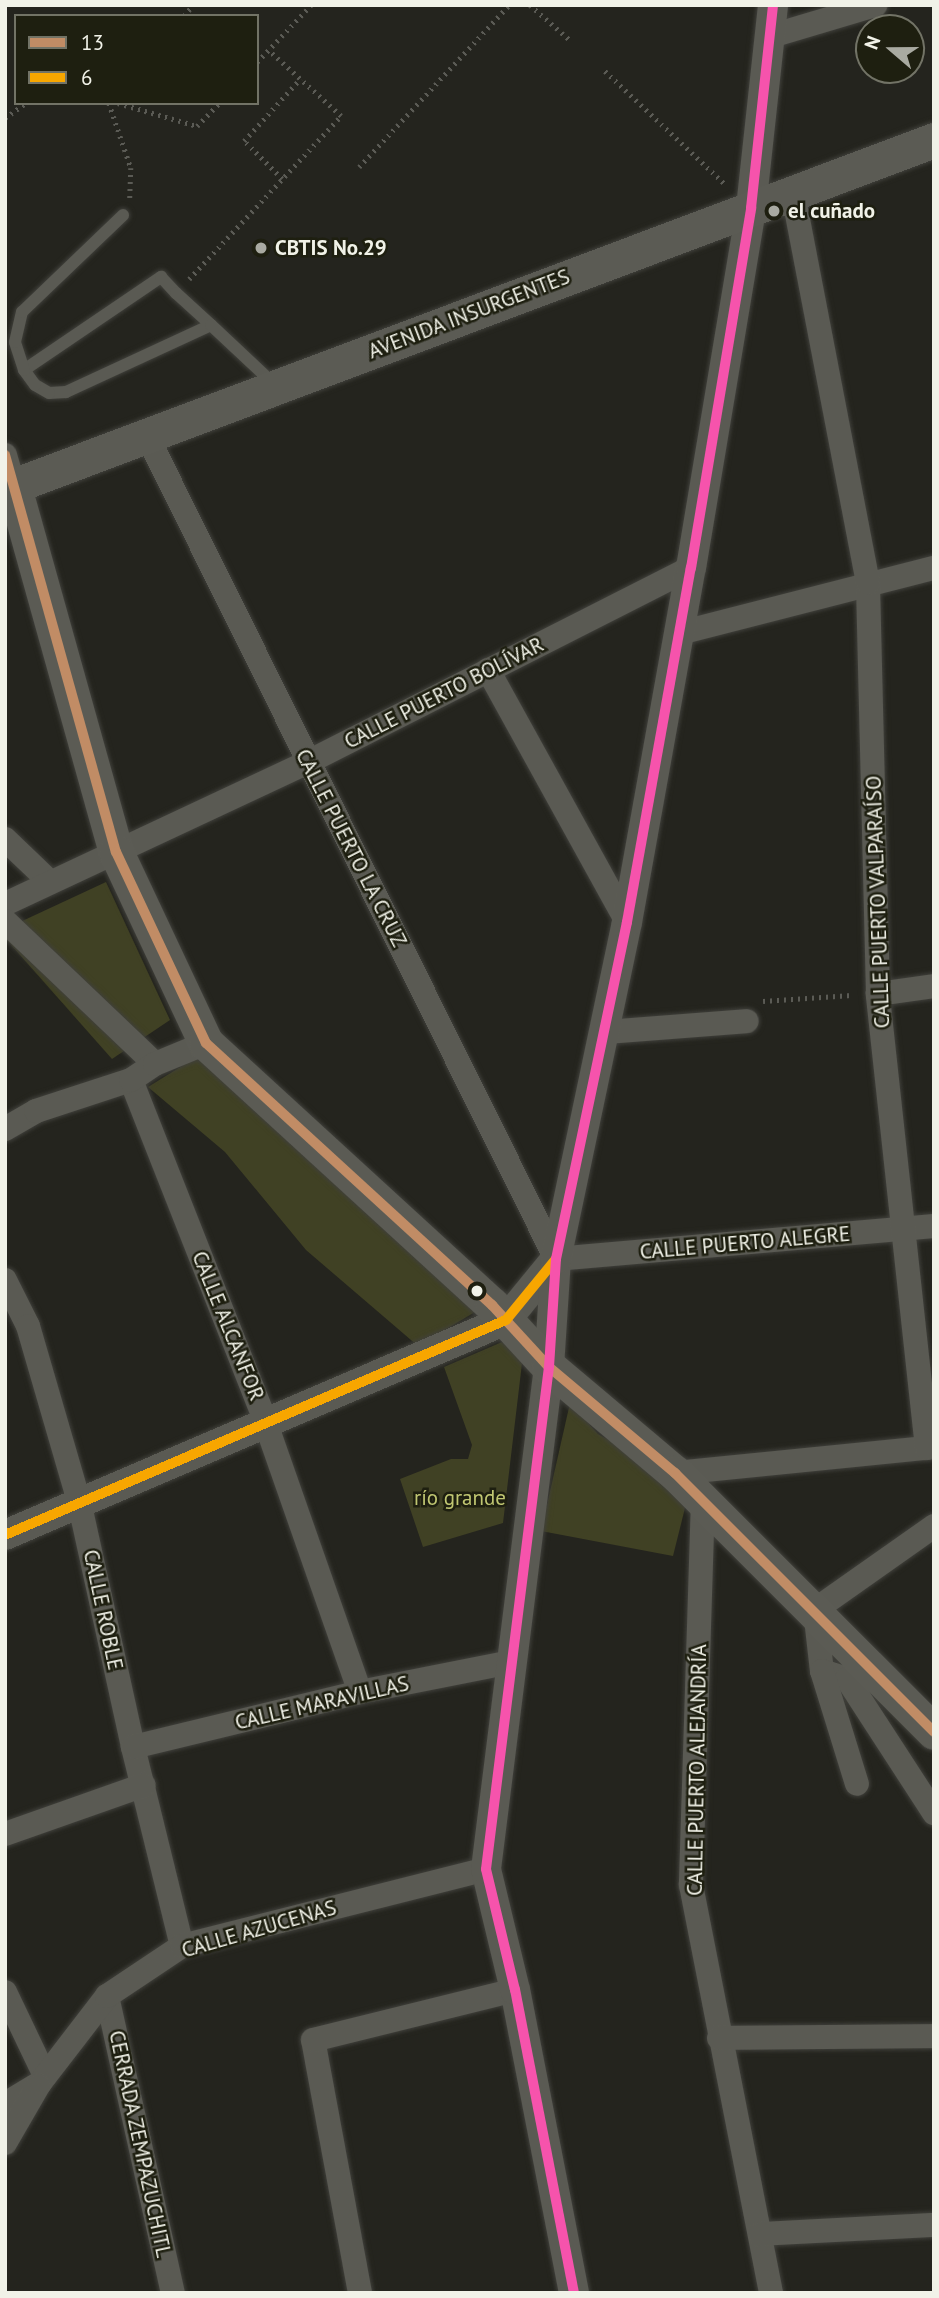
<!DOCTYPE html>
<meta charset="utf-8">
<style>
body{margin:0}
#map{position:relative;width:939px;height:2298px;overflow:hidden;background:#24241e;font-family:"PT Sans",sans-serif}
div>[style]{position:absolute}
.green>*{inset:0;background:#404124}
.path>*{height:4.5px;margin-top:-2.25px;transform-origin:0;background:repeating-linear-gradient(90deg,#5b5b55 0 2px,transparent 0 7px)}
.roads{filter:drop-shadow(0 0 2px #40403b) drop-shadow(0 0 2px #40403b)}
.service>*{height:12px;margin:-6px;padding:0 6px;transform-origin:6px;border-radius:6px;background:#5a5a53}
.minor>*{height:24px;margin:-12px;padding:0 12px;transform-origin:12px;border-radius:12px;background:#5a5a53}
.tertiary>*{height:30px;margin:-15px;padding:0 15px;transform-origin:15px;border-radius:15px;background:#5a5a53}
.secondary>*{height:35px;margin:-17.5px;padding:0 17.5px;transform-origin:17.5px;border-radius:17.5px;background:#5b5b54}
.bus-1>*{height:10px;margin:-5px;padding:0 5px;transform-origin:5px;border-radius:5px;background:#c18c65}
.bus-2>*{height:10px;margin:-5px;padding:0 5px;transform-origin:5px;border-radius:5px;background:#f7a600}
.bus-3>*{height:10px;margin:-5px;padding:0 5px;transform-origin:5px;border-radius:5px;background:#f653ac}
.dots>*{width:19px;height:19px;translate:-50% -50%;box-sizing:border-box;border:4px solid #1e1f10;border-radius:50%}
span{translate:-50% -50%;white-space:nowrap;text-align:center;line-height:1.15;-webkit-text-stroke:5px #1e1f10;paint-order:stroke}
.poi-label{font-size:21px;color:#f1f2e8;font-weight:700}
.left{translate:0 -50%;text-align:left}
.street-label{font-size:21px;color:#f1f2e8}
.park-label{font-size:21px;color:#c1c772}
.frame{position:absolute;inset:0;border:7px solid #f1f2e8;pointer-events:none}
.legend{position:absolute;left:14px;top:14px;width:245px;height:91px;box-sizing:border-box;background:#1e1f10;border:2px solid #727366;margin:0;padding:9px 12px;list-style:none;font-size:21px;color:#f1f2e8}
.legend li{display:flex;align-items:center;gap:14px;height:35px}
.legend b{width:35px;border:2px solid #727366}
.north{position:absolute;left:855px;top:14px;width:70px;height:70px;box-sizing:border-box;background:#1e1f10;border:2px solid #727366;border-radius:50%;rotate:290deg;font-size:19px;font-weight:700;line-height:28px;text-align:center;color:#f1f2e8}
.north::after{content:'';display:block;margin:auto;width:24px;height:32px;background:#a9aaa1;clip-path:polygon(50% 0,100% 100%,50% 72%,0 100%)}
</style>
<div id="map">
<div class="green">
<i style="clip-path:polygon(106px 882px,170px 1020px,112px 1059px,5px 938px,5px 929px)"></i>
<i style="clip-path:polygon(198px 1056px,485px 1306px,418px 1346px,306px 1250px,225px 1152px,148px 1087px)"></i>
<i style="clip-path:polygon(502px 1342px,523px 1355px,503px 1523px,423px 1547px,400px 1479px,451px 1459px,468px 1459px,472px 1445px,444px 1367px)"></i>
<i style="clip-path:polygon(570px 1403px,598px 1434px,638px 1456px,687px 1500px,673px 1556px,541px 1531px)"></i>
</div>
<div class="path">
<i style="left:530px;top:5px;width:55px;rotate:41.3deg"></i>
<i style="left:184px;top:16px;width:14px;rotate:-51deg"></i>
<i style="left:257px;top:62px;width:79px;rotate:-46.5deg"></i>
<i style="left:605px;top:71px;width:166px;rotate:43.3deg"></i>
<i style="left:109px;top:103px;width:69px;rotate:71.3deg"></i>
<i style="left:131px;top:168px;width:30px;rotate:92deg"></i>
<i style="left:118px;top:103px;width:82px;rotate:16.2deg"></i>
<i style="left:197px;top:126px;width:32px;rotate:-46deg"></i>
<i style="left:5px;top:118px;width:26px;rotate:-36deg"></i>
<i style="left:359px;top:167px;width:221px;rotate:-47.2deg"></i>
<i style="left:282px;top:179px;width:54px;rotate:-135deg"></i>
<i style="left:244px;top:141px;width:84px;rotate:-47.9deg"></i>
<i style="left:189px;top:279px;width:223px;rotate:-47deg"></i>
<i style="left:341px;top:116px;width:98px;rotate:-137.9deg"></i>
<i style="left:763px;top:1001px;width:89px;rotate:-3.9deg"></i>
</div>
<div class="roads">
<div class="service">
<i style="left:211px;top:325px;width:160px;rotate:155.2deg"></i>
<i style="left:66px;top:392px;width:17px;rotate:177deg"></i>
<i style="left:49px;top:393px;width:16px;rotate:-150deg"></i>
<i style="left:35px;top:385px;width:19px;rotate:-126deg"></i>
<i style="left:24px;top:370px;width:166px;rotate:-34.2deg"></i>
<i style="left:161px;top:277px;width:22px;rotate:47deg"></i>
<i style="left:176px;top:293px;width:47px;rotate:42.4deg"></i>
<i style="left:211px;top:325px;width:86px;rotate:43.1deg"></i>
<i style="left:24px;top:370px;width:29px;rotate:-108deg"></i>
<i style="left:15px;top:342px;width:31px;rotate:-77deg"></i>
<i style="left:22px;top:312px;width:140px;rotate:-43.8deg"></i>
</div>
<div class="minor">
<i style="left:771px;top:36px;width:109px;rotate:-16.6deg"></i>
<i style="left:147px;top:436px;width:919px;rotate:63.57deg"></i>
<i style="left:556px;top:1259px;width:379px;rotate:-5deg"></i>
<i style="left:5px;top:455px;width:33px;rotate:74deg"></i>
<i style="left:680px;top:633px;width:262px;rotate:-14.4deg"></i>
<i style="left:488px;top:670px;width:288px;rotate:61.1deg"></i>
<i style="left:5px;top:839px;width:61px;rotate:43.7deg"></i>
<i style="left:5px;top:904px;width:335px;rotate:-25.1deg"></i>
<i style="left:308px;top:762px;width:429px;rotate:-26.9deg"></i>
<i style="left:5px;top:921px;width:207px;rotate:43.6deg"></i>
<i style="left:878px;top:994px;width:57px;rotate:-8.1deg"></i>
<i style="left:605px;top:1032px;width:142px;rotate:-4.4deg"></i>
<i style="left:131px;top:1080px;width:366px;rotate:68.5deg"></i>
<i style="left:265px;top:1421px;width:287px;rotate:70.7deg"></i>
<i style="left:5px;top:1129px;width:36px;rotate:-30deg"></i>
<i style="left:36px;top:1111px;width:100px;rotate:-18.1deg"></i>
<i style="left:131px;top:1080px;width:29px;rotate:-34deg"></i>
<i style="left:155px;top:1064px;width:55px;rotate:-22.4deg"></i>
<i style="left:5px;top:1280px;width:51px;rotate:63.4deg"></i>
<i style="left:28px;top:1326px;width:182px;rotate:73.8deg"></i>
<i style="left:79px;top:1501px;width:252px;rotate:77.6deg"></i>
<i style="left:133px;top:1747px;width:205px;rotate:76.2deg"></i>
<i style="left:675px;top:1473px;width:253px;rotate:-5.7deg"></i>
<i style="left:927px;top:1448px;width:457px;rotate:-96.2deg"></i>
<i style="left:878px;top:994px;width:411px;rotate:-91.4deg"></i>
<i style="left:868px;top:583px;width:397px;rotate:-100.9deg"></i>
<i style="left:703px;top:1499px;width:386px;rotate:91.8deg"></i>
<i style="left:691px;top:1885px;width:416px;rotate:78.9deg"></i>
<i style="left:934px;top:1526px;width:146px;rotate:144.8deg"></i>
<i style="left:815px;top:1610px;width:61px;rotate:83.5deg"></i>
<i style="left:822px;top:1671px;width:26px;rotate:18deg"></i>
<i style="left:847px;top:1679px;width:160px;rotate:57deg"></i>
<i style="left:822px;top:1671px;width:118px;rotate:72.8deg"></i>
<i style="left:133px;top:1747px;width:234px;rotate:-13.6deg"></i>
<i style="left:360px;top:1692px;width:155px;rotate:-11.2deg"></i>
<i style="left:5px;top:1834px;width:147px;rotate:-19.4deg"></i>
<i style="left:5px;top:1992px;width:93px;rotate:64.5deg"></i>
<i style="left:107px;top:1996px;width:304px;rotate:77.5deg"></i>
<i style="left:719px;top:2038px;width:215px;rotate:-0.5deg"></i>
<i style="left:5px;top:2104px;width:41px;rotate:-31deg"></i>
<i style="left:40px;top:2083px;width:110px;rotate:-52.4deg"></i>
<i style="left:107px;top:1996px;width:90px;rotate:-33.7deg"></i>
<i style="left:182px;top:1946px;width:314px;rotate:-14.2deg"></i>
<i style="left:5px;top:2143px;width:66px;rotate:-59.9deg"></i>
<i style="left:760px;top:2234px;width:174px;rotate:-3deg"></i>
<i style="left:360px;top:2293px;width:257px;rotate:-100.5deg"></i>
<i style="left:313px;top:2040px;width:208px;rotate:-13.9deg"></i>
</div>
<div class="tertiary">
<i style="left:5px;top:1535px;width:545px;rotate:-23.23deg"></i>
<i style="left:506px;top:1320px;width:79px;rotate:-50.7deg"></i>
<i style="left:574px;top:2293px;width:309px;rotate:-101deg"></i>
<i style="left:515px;top:1990px;width:124px;rotate:-103.5deg"></i>
<i style="left:486px;top:1869px;width:506px;rotate:-82.85deg"></i>
<i style="left:549px;top:1367px;width:108px;rotate:-86.3deg"></i>
<i style="left:556px;top:1259px;width:344px;rotate:-78.1deg"></i>
<i style="left:627px;top:922px;width:360px;rotate:-79.8deg"></i>
<i style="left:691px;top:568px;width:365px;rotate:-80.5deg"></i>
<i style="left:751px;top:208px;width:204px;rotate:-83.8deg"></i>
</div>
<div class="secondary">
<i style="left:14px;top:487px;width:379px;rotate:74.4deg"></i>
<i style="left:116px;top:852px;width:211px;rotate:64.8deg"></i>
<i style="left:206px;top:1043px;width:388px;rotate:42.5deg"></i>
<i style="left:492px;top:1305px;width:84px;rotate:47.4deg"></i>
<i style="left:549px;top:1367px;width:165px;rotate:40.1deg"></i>
<i style="left:675px;top:1473px;width:366px;rotate:45deg"></i>
<i style="left:5px;top:489px;width:992px;rotate:-20.59deg"></i>
</div>
</div>
<div class="bus-1">
<i style="left:5px;top:455px;width:412px;rotate:74.4deg"></i>
<i style="left:116px;top:852px;width:211px;rotate:64.8deg"></i>
<i style="left:206px;top:1043px;width:388px;rotate:42.5deg"></i>
<i style="left:492px;top:1305px;width:84px;rotate:47.4deg"></i>
<i style="left:549px;top:1367px;width:165px;rotate:40.1deg"></i>
<i style="left:675px;top:1473px;width:366px;rotate:45deg"></i>
</div>
<div class="bus-2">
<i style="left:5px;top:1535px;width:545px;rotate:-23.23deg"></i>
<i style="left:506px;top:1320px;width:79px;rotate:-50.7deg"></i>
</div>
<div class="bus-3">
<i style="left:574px;top:2293px;width:309px;rotate:-101deg"></i>
<i style="left:515px;top:1990px;width:124px;rotate:-103.5deg"></i>
<i style="left:486px;top:1869px;width:506px;rotate:-82.85deg"></i>
<i style="left:549px;top:1367px;width:108px;rotate:-86.3deg"></i>
<i style="left:556px;top:1259px;width:344px;rotate:-78.1deg"></i>
<i style="left:627px;top:922px;width:360px;rotate:-79.8deg"></i>
<i style="left:691px;top:568px;width:365px;rotate:-80.5deg"></i>
<i style="left:751px;top:208px;width:204px;rotate:-83.8deg"></i>
</div>
<div class="dots">
<i style="left:774px;top:211px;background:#a9aaa1"></i>
<i style="left:261px;top:248px;background:#a9aaa1"></i>
<i style="left:477px;top:1291px;background:#f1f2e8"></i>
</div>
<div class="poi-label">
<span class="left" style="left:788px;top:211px">el cuñado</span>
<span class="left" style="left:275px;top:248px">CBTIS No.29</span>
</div>
<div class="street-label">
<span style="left:469px;top:314px;rotate:-21deg">AVENIDA INSURGENTES</span>
<span style="left:444px;top:693px;rotate:-27deg">CALLE PUERTO BOLÍVAR</span>
<span style="left:351px;top:848px;rotate:63deg">CALLE PUERTO LA CRUZ</span>
<span style="left:878px;top:902px;rotate:-92deg">CALLE PUERTO VALPARAÍSO</span>
<span style="left:745px;top:1243px;rotate:-5deg">CALLE PUERTO ALEGRE</span>
<span style="left:228px;top:1326px;rotate:68deg">CALLE ALCANFOR</span>
<span style="left:103px;top:1610px;rotate:78deg">CALLE ROBLE</span>
<span style="left:322px;top:1703px;rotate:-13deg">CALLE MARAVILLAS</span>
<span style="left:697px;top:1770px;rotate:-89deg">CALLE PUERTO ALEJANDRÍA</span>
<span style="left:259px;top:1929px;rotate:-16deg">CALLE AZUCENAS</span>
<span style="left:140px;top:2144px;rotate:78deg">CERRADA ZEMPAZUCHITL</span>
</div>
<div class="park-label">
<span style="left:460px;top:1498px">río grande</span>
</div>
<div class="frame"></div>
<ul class="legend">
<li><b style="height:9px;background:#c18c65"></b>13</li>
<li><b style="height:9px;background:#f7a600"></b>6</li>
</ul>
<div class="north">N</div>
</div>
